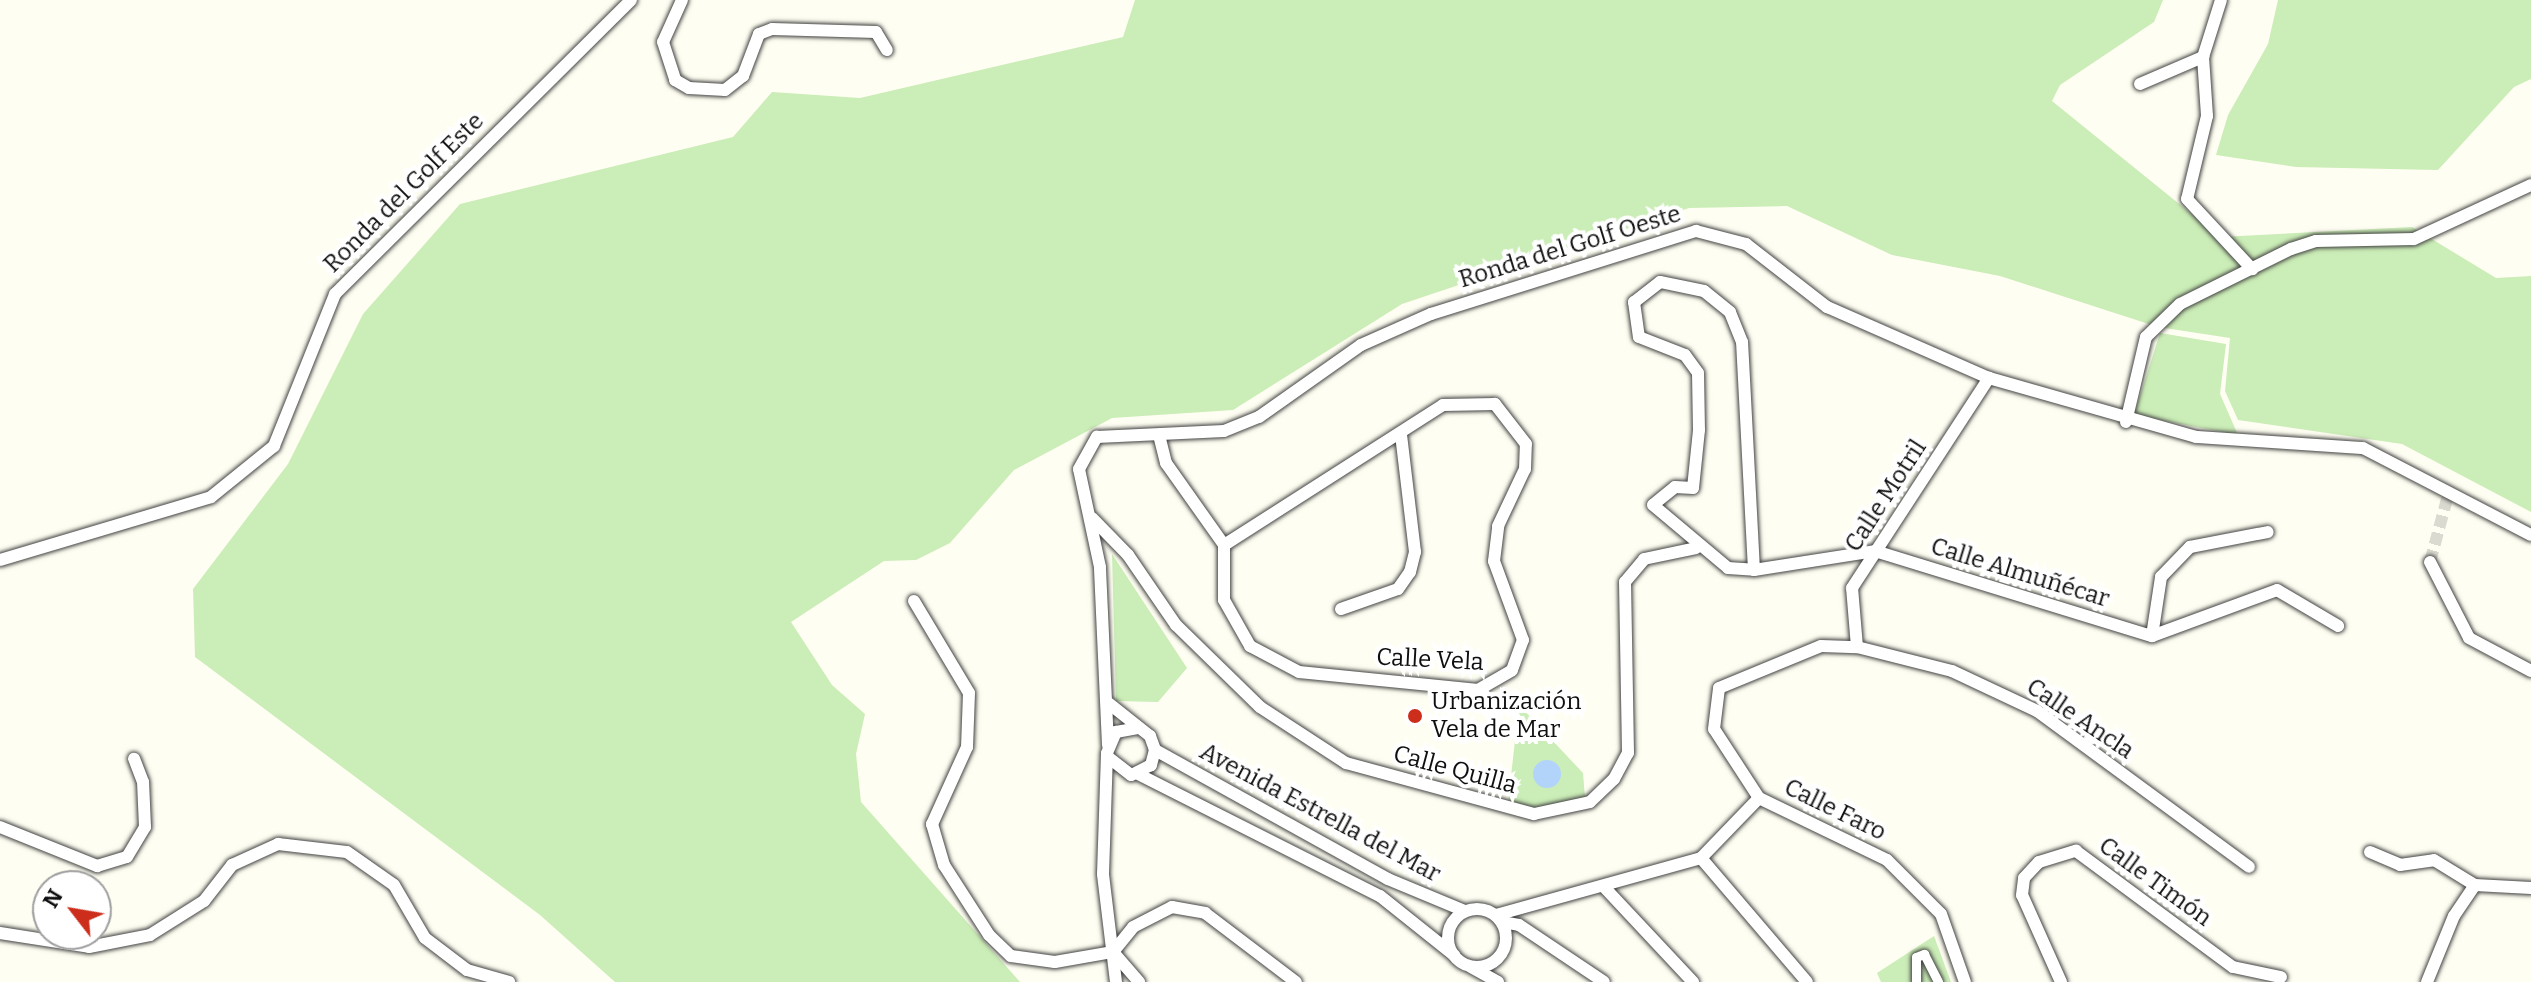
<!DOCTYPE html>
<meta charset="utf-8">
<style>
body{margin:0}
#map{position:relative;width:2531px;height:982px;overflow:hidden;background:#fffef2;font-family:Bitter,serif}
div>[style]{position:absolute}
.green>*{inset:0;background:#cbedb7}
.water>*{inset:0;background:#b2d4fb}
.round{border-radius:50%}
.minor-tunnel>*{height:12px;margin-top:-6px;transform-origin:0;background:repeating-linear-gradient(90deg,#dbdad0 0 12px,transparent 0 18px)}
.roads{filter:drop-shadow(0 0 2px #424242) drop-shadow(0 0 2px #424242)}
.pedestrian>*{height:9px;margin:-4.5px;padding:0 4.5px;transform-origin:4.5px;border-radius:4.5px;background:#fff}
.minor>*{height:12px;margin:-6px;padding:0 6px;transform-origin:6px;border-radius:6px;background:#fff}
.minor>.ring{margin:-6px;padding:0;box-sizing:content-box;background:none;border:12px solid #fff;border-radius:50%}
.dots>*{width:22px;height:22px;translate:-50% -50%;box-sizing:border-box;border:4px solid #fff;border-radius:50%}
span{translate:-50% -50%;white-space:nowrap;text-align:center;line-height:1.15;-webkit-text-stroke:8px #fff;paint-order:stroke}
.street-label{font-size:24px;color:#0f0f0f}
.poi-label{font-size:24px;color:#0f0f0f}
.left{translate:0 -50%;text-align:left}
.north{position:absolute;left:32px;top:870px;width:80px;height:80px;box-sizing:border-box;background:#fff;border:2px solid #9f9f9f;border-radius:50%;rotate:301deg;font-size:22px;font-weight:700;line-height:32px;text-align:center;color:#0f0f0f}
.north::after{content:'';display:block;margin:auto;width:28px;height:36px;background:#cc2e1b;clip-path:polygon(50% 0,100% 100%,50% 72%,0 100%)}
</style>
<div id="map">
<div class="green">
<i style="clip-path:polygon(1135px 0,2163px 0,2154px 22px,2060px 85px,2052px 101px,2220px 237px,2412px 227px,2496px 278px,2531px 276px,2531px 512px,2402px 444px,2238px 420px,2225px 391px,2230px 338px,2158px 327px,2000px 276px,1892px 255px,1787px 206px,1689px 208px,1402px 304px,1233px 410px,1112px 418px,1014px 470px,950px 543px,916px 560px,884px 561px,791px 622px,832px 685px,865px 714px,856px 754px,861px 802px,1020px 982px,615px 982px,540px 915px,195px 657px,193px 589px,288px 464px,363px 314px,460px 204px,733px 137px,772px 92px,860px 98px,1123px 37px)"></i>
<i style="clip-path:polygon(2278px 0,2531px 0,2531px 79px,2514px 87px,2438px 170px,2296px 167px,2216px 155px,2228px 115px,2268px 44px)"></i>
<i style="clip-path:polygon(2160px 333px,2226px 344px,2220px 394px,2238px 435px,2134px 415px)"></i>
<i style="clip-path:polygon(1112px 554px,1187px 668px,1158px 702px,1116px 701px)"></i>
<i style="clip-path:polygon(1519px 705px,1583px 773px,1585px 798px,1531px 810px,1508px 803px)"></i>
<i style="clip-path:polygon(1934px 936px,1951px 982px,1881px 982px,1877px 973px)"></i>
</div>
<div class="water">
<i class="round" style="left:1533px;top:760px;width:28px;height:28px"></i>
</div>
<div class="minor-tunnel">
<i style="left:2430px;top:562px;width:77px;rotate:-74.9deg"></i>
</div>
<div class="roads">
<div class="pedestrian">
<i style="left:1916px;top:982px;width:25px;rotate:-90deg"></i>
<i style="left:1916px;top:957px;width:9px;rotate:-21deg"></i>
<i style="left:1924px;top:954px;width:31px;rotate:63deg"></i>
</div>
<div class="minor">
<i style="left:682px;top:0;width:46px;rotate:114.3deg"></i>
<i style="left:663px;top:42px;width:40px;rotate:72deg"></i>
<i style="left:675px;top:80px;width:16px;rotate:30deg"></i>
<i style="left:689px;top:88px;width:36px;rotate:3deg"></i>
<i style="left:725px;top:90px;width:23px;rotate:-38deg"></i>
<i style="left:743px;top:76px;width:45px;rotate:-69.1deg"></i>
<i style="left:759px;top:34px;width:14px;rotate:-21deg"></i>
<i style="left:772px;top:29px;width:104px;rotate:1.7deg"></i>
<i style="left:876px;top:32px;width:21px;rotate:59deg"></i>
<i style="left:2221px;top:0;width:60px;rotate:107.5deg"></i>
<i style="left:2203px;top:57px;width:59px;rotate:86.1deg"></i>
<i style="left:2207px;top:116px;width:85px;rotate:103.5deg"></i>
<i style="left:2187px;top:199px;width:96px;rotate:47.1deg"></i>
<i style="left:2140px;top:84px;width:69px;rotate:-23.2deg"></i>
<i style="left:2126px;top:422px;width:87px;rotate:-76.8deg"></i>
<i style="left:2146px;top:337px;width:47px;rotate:-44.1deg"></i>
<i style="left:2180px;top:304px;width:124px;rotate:-26.4deg"></i>
<i style="left:2291px;top:249px;width:26px;rotate:-18deg"></i>
<i style="left:2316px;top:241px;width:98px;rotate:-1.2deg"></i>
<i style="left:2414px;top:239px;width:129px;rotate:-24.8deg"></i>
<i style="left:1159px;top:435px;width:29px;rotate:76deg"></i>
<i style="left:1166px;top:463px;width:100px;rotate:54.7deg"></i>
<i style="left:1224px;top:545px;width:55px;rotate:90deg"></i>
<i style="left:1224px;top:600px;width:53px;rotate:60.5deg"></i>
<i style="left:1250px;top:646px;width:55px;rotate:28deg"></i>
<i style="left:1299px;top:672px;width:180px;rotate:5.7deg"></i>
<i style="left:1478px;top:690px;width:39px;rotate:-30deg"></i>
<i style="left:1512px;top:670px;width:32px;rotate:-70deg"></i>
<i style="left:1523px;top:640px;width:84px;rotate:-110.2deg"></i>
<i style="left:1494px;top:561px;width:35px;rotate:-83deg"></i>
<i style="left:1498px;top:526px;width:63px;rotate:-64.7deg"></i>
<i style="left:1525px;top:469px;width:25px;rotate:-88deg"></i>
<i style="left:1526px;top:444px;width:51px;rotate:-127.8deg"></i>
<i style="left:1495px;top:404px;width:52px;rotate:178.9deg"></i>
<i style="left:1443px;top:405px;width:260px;rotate:147.4deg"></i>
<i style="left:1092px;top:518px;width:52px;rotate:45.8deg"></i>
<i style="left:1128px;top:555px;width:85px;rotate:55.6deg"></i>
<i style="left:1176px;top:625px;width:117px;rotate:44.3deg"></i>
<i style="left:1260px;top:707px;width:103px;rotate:33.1deg"></i>
<i style="left:1346px;top:763px;width:195px;rotate:15.2deg"></i>
<i style="left:1534px;top:814px;width:57px;rotate:-12.1deg"></i>
<i style="left:1590px;top:802px;width:33px;rotate:-44deg"></i>
<i style="left:1614px;top:779px;width:30px;rotate:-62deg"></i>
<i style="left:1628px;top:753px;width:171px;rotate:-91deg"></i>
<i style="left:1625px;top:582px;width:30px;rotate:-50deg"></i>
<i style="left:1644px;top:559px;width:53px;rotate:-11.9deg"></i>
<i style="left:0;top:560px;width:220px;rotate:-16.6deg"></i>
<i style="left:211px;top:497px;width:81px;rotate:-39deg"></i>
<i style="left:274px;top:446px;width:164px;rotate:-68.1deg"></i>
<i style="left:335px;top:294px;width:417px;rotate:-44.8deg"></i>
<i style="left:2430px;top:562px;width:85px;rotate:62.8deg"></i>
<i style="left:2469px;top:638px;width:70px;rotate:28deg"></i>
<i style="left:1754px;top:570px;width:228px;rotate:-93deg"></i>
<i style="left:1742px;top:342px;width:32px;rotate:-112deg"></i>
<i style="left:1730px;top:312px;width:33px;rotate:-141deg"></i>
<i style="left:1704px;top:291px;width:45px;rotate:-168.4deg"></i>
<i style="left:1660px;top:282px;width:33px;rotate:142deg"></i>
<i style="left:1634px;top:302px;width:35px;rotate:82deg"></i>
<i style="left:1639px;top:337px;width:49px;rotate:21.4deg"></i>
<i style="left:1685px;top:355px;width:22px;rotate:54deg"></i>
<i style="left:1698px;top:373px;width:57px;rotate:89deg"></i>
<i style="left:1699px;top:430px;width:58px;rotate:95.9deg"></i>
<i style="left:1693px;top:488px;width:18px;rotate:-177deg"></i>
<i style="left:1675px;top:487px;width:28px;rotate:141deg"></i>
<i style="left:1653px;top:505px;width:98px;rotate:40deg"></i>
<i style="left:1728px;top:568px;width:26px;rotate:4deg"></i>
<i style="left:1754px;top:570px;width:122px;rotate:-8.9deg"></i>
<i style="left:1875px;top:551px;width:290px;rotate:17.1deg"></i>
<i style="left:2152px;top:636px;width:133px;rotate:-20.2deg"></i>
<i style="left:2277px;top:590px;width:71px;rotate:30.5deg"></i>
<i style="left:914px;top:601px;width:107px;rotate:59.1deg"></i>
<i style="left:969px;top:693px;width:54px;rotate:92.1deg"></i>
<i style="left:967px;top:747px;width:85px;rotate:114.4deg"></i>
<i style="left:932px;top:824px;width:43px;rotate:73.7deg"></i>
<i style="left:944px;top:865px;width:83px;rotate:57.3deg"></i>
<i style="left:989px;top:935px;width:30px;rotate:44deg"></i>
<i style="left:1011px;top:956px;width:44px;rotate:7.8deg"></i>
<i style="left:1055px;top:962px;width:59px;rotate:-9.8deg"></i>
<i style="left:1113px;top:952px;width:32px;rotate:-51deg"></i>
<i style="left:1133px;top:927px;width:44px;rotate:-27.1deg"></i>
<i style="left:1172px;top:907px;width:34px;rotate:10deg"></i>
<i style="left:1205px;top:913px;width:114px;rotate:37.2deg"></i>
<i style="left:1341px;top:609px;width:60px;rotate:-19.3deg"></i>
<i style="left:1398px;top:589px;width:21px;rotate:-55deg"></i>
<i style="left:1410px;top:572px;width:21px;rotate:-76deg"></i>
<i style="left:1415px;top:552px;width:119px;rotate:-96.8deg"></i>
<i style="left:2152px;top:636px;width:60px;rotate:-81.3deg"></i>
<i style="left:2161px;top:577px;width:42px;rotate:-46deg"></i>
<i style="left:2190px;top:547px;width:79px;rotate:-10.9deg"></i>
<i style="left:1857px;top:647px;width:59px;rotate:-94.8deg"></i>
<i style="left:1852px;top:588px;width:251px;rotate:-56.9deg"></i>
<i style="left:1107px;top:702px;width:55px;rotate:38.3deg"></i>
<i style="left:1150px;top:736px;width:15px;rotate:70deg"></i>
<i style="left:1155px;top:750px;width:16px;rotate:105deg"></i>
<i style="left:1151px;top:765px;width:22px;rotate:153deg"></i>
<i style="left:1131px;top:775px;width:29px;rotate:-142deg"></i>
<i style="left:1108px;top:745px;width:178px;rotate:-92.6deg"></i>
<i style="left:1100px;top:567px;width:100px;rotate:-102.1deg"></i>
<i style="left:1079px;top:469px;width:37px;rotate:-61deg"></i>
<i style="left:1097px;top:437px;width:127px;rotate:-2.7deg"></i>
<i style="left:1224px;top:431px;width:38px;rotate:-22deg"></i>
<i style="left:1259px;top:417px;width:125px;rotate:-35.2deg"></i>
<i style="left:1361px;top:345px;width:77px;rotate:-23.9deg"></i>
<i style="left:1431px;top:314px;width:278px;rotate:-17.4deg"></i>
<i style="left:1696px;top:231px;width:52px;rotate:14.6deg"></i>
<i style="left:1746px;top:244px;width:103px;rotate:37.9deg"></i>
<i style="left:1827px;top:307px;width:177px;rotate:23.7deg"></i>
<i style="left:1989px;top:378px;width:215px;rotate:15.9deg"></i>
<i style="left:2196px;top:437px;width:167px;rotate:3.8deg"></i>
<i style="left:2363px;top:448px;width:189px;rotate:27.4deg"></i>
<i style="left:1155px;top:750px;width:266px;rotate:29deg"></i>
<i style="left:1388px;top:879px;width:83px;rotate:22.6deg"></i>
<i style="left:1138px;top:774px;width:271px;rotate:26.8deg"></i>
<i style="left:1380px;top:896px;width:95px;rotate:38.6deg"></i>
<i style="left:1759px;top:798px;width:82px;rotate:-123.1deg"></i>
<i style="left:1714px;top:729px;width:41px;rotate:-83deg"></i>
<i style="left:1719px;top:688px;width:110px;rotate:-22.4deg"></i>
<i style="left:1821px;top:646px;width:36px;rotate:2deg"></i>
<i style="left:1857px;top:647px;width:98px;rotate:14.2deg"></i>
<i style="left:1952px;top:671px;width:94px;rotate:25.2deg"></i>
<i style="left:2037px;top:711px;width:263px;rotate:36.3deg"></i>
<i style="left:1759px;top:798px;width:142px;rotate:25.8deg"></i>
<i style="left:1887px;top:860px;width:76px;rotate:45deg"></i>
<i style="left:1941px;top:914px;width:72px;rotate:70.6deg"></i>
<i style="left:0;top:827px;width:105px;rotate:21.9deg"></i>
<i style="left:97px;top:866px;width:31px;rotate:-17deg"></i>
<i style="left:127px;top:857px;width:35px;rotate:-59deg"></i>
<i style="left:145px;top:827px;width:45px;rotate:-92.5deg"></i>
<i style="left:143px;top:782px;width:25px;rotate:-111deg"></i>
<i style="left:2370px;top:852px;width:33px;rotate:23deg"></i>
<i style="left:2400px;top:865px;width:34px;rotate:-8deg"></i>
<i style="left:2434px;top:860px;width:48px;rotate:31.4deg"></i>
<i style="left:1701px;top:858px;width:163px;rotate:49.5deg"></i>
<i style="left:1605px;top:888px;width:129px;rotate:46.9deg"></i>
<i class="ring" style="left:1448px;top:909px;width:46px;height:46px"></i>
<i style="left:1496px;top:915px;width:213px;rotate:-15.5deg"></i>
<i style="left:1701px;top:858px;width:83px;rotate:-46deg"></i>
<i style="left:1502px;top:922px;width:17px;rotate:10deg"></i>
<i style="left:1519px;top:925px;width:102px;rotate:33.8deg"></i>
<i style="left:0;top:933px;width:90px;rotate:8.9deg"></i>
<i style="left:89px;top:947px;width:62px;rotate:-11.1deg"></i>
<i style="left:150px;top:935px;width:64px;rotate:-32.2deg"></i>
<i style="left:204px;top:901px;width:46px;rotate:-52.1deg"></i>
<i style="left:232px;top:865px;width:51px;rotate:-24.5deg"></i>
<i style="left:278px;top:844px;width:69px;rotate:6.6deg"></i>
<i style="left:347px;top:852px;width:57px;rotate:35.1deg"></i>
<i style="left:394px;top:885px;width:61px;rotate:59.7deg"></i>
<i style="left:425px;top:938px;width:53px;rotate:37.3deg"></i>
<i style="left:467px;top:970px;width:44px;rotate:15.9deg"></i>
<i style="left:1113px;top:952px;width:40px;rotate:49deg"></i>
<i style="left:1471px;top:967px;width:31px;rotate:29deg"></i>
<i style="left:1116px;top:982px;width:109px;rotate:-96.9deg"></i>
<i style="left:1103px;top:874px;width:121px;rotate:-88.1deg"></i>
<i style="left:1107px;top:753px;width:23px;rotate:-67deg"></i>
<i style="left:1116px;top:732px;width:22px;rotate:-10deg"></i>
<i style="left:2061px;top:982px;width:95px;rotate:-114.1deg"></i>
<i style="left:2022px;top:895px;width:17px;rotate:-83deg"></i>
<i style="left:2024px;top:878px;width:22px;rotate:-47deg"></i>
<i style="left:2039px;top:862px;width:39px;rotate:-17deg"></i>
<i style="left:2076px;top:851px;width:195px;rotate:36.5deg"></i>
<i style="left:2233px;top:967px;width:49px;rotate:11.8deg"></i>
<i style="left:2427px;top:982px;width:71px;rotate:-67.8deg"></i>
<i style="left:2454px;top:916px;width:37px;rotate:-56deg"></i>
<i style="left:2475px;top:885px;width:56px;rotate:3.1deg"></i>
</div>
</div>
<div class="dots">
<i style="left:1415px;top:716px;background:#cc2e1b"></i>
</div>
<div class="street-label">
<span style="left:404px;top:193px;rotate:-45deg">Ronda del Golf Este</span>
<span style="left:1570px;top:247px;rotate:-17deg">Ronda del Golf Oeste</span>
<span style="left:1886px;top:496px;rotate:-57deg">Calle Motril</span>
<span style="left:2020px;top:573px;rotate:17deg">Calle Almuñécar</span>
<span style="left:1430px;top:660px;rotate:3deg">Calle Vela</span>
<span style="left:2080px;top:719px;rotate:34deg">Calle Ancla</span>
<span style="left:1455px;top:770px;rotate:15deg">Calle Quilla</span>
<span style="left:1835px;top:810px;rotate:26deg">Calle Faro</span>
<span style="left:1320px;top:813px;rotate:28deg">Avenida Estrella del Mar</span>
<span style="left:2155px;top:882px;rotate:36deg">Calle Timón</span>
</div>
<div class="poi-label">
<span class="left" style="left:1431px;top:716px">Urbanización<br>Vela de Mar</span>
</div>
<div class="north">N</div>
</div>
